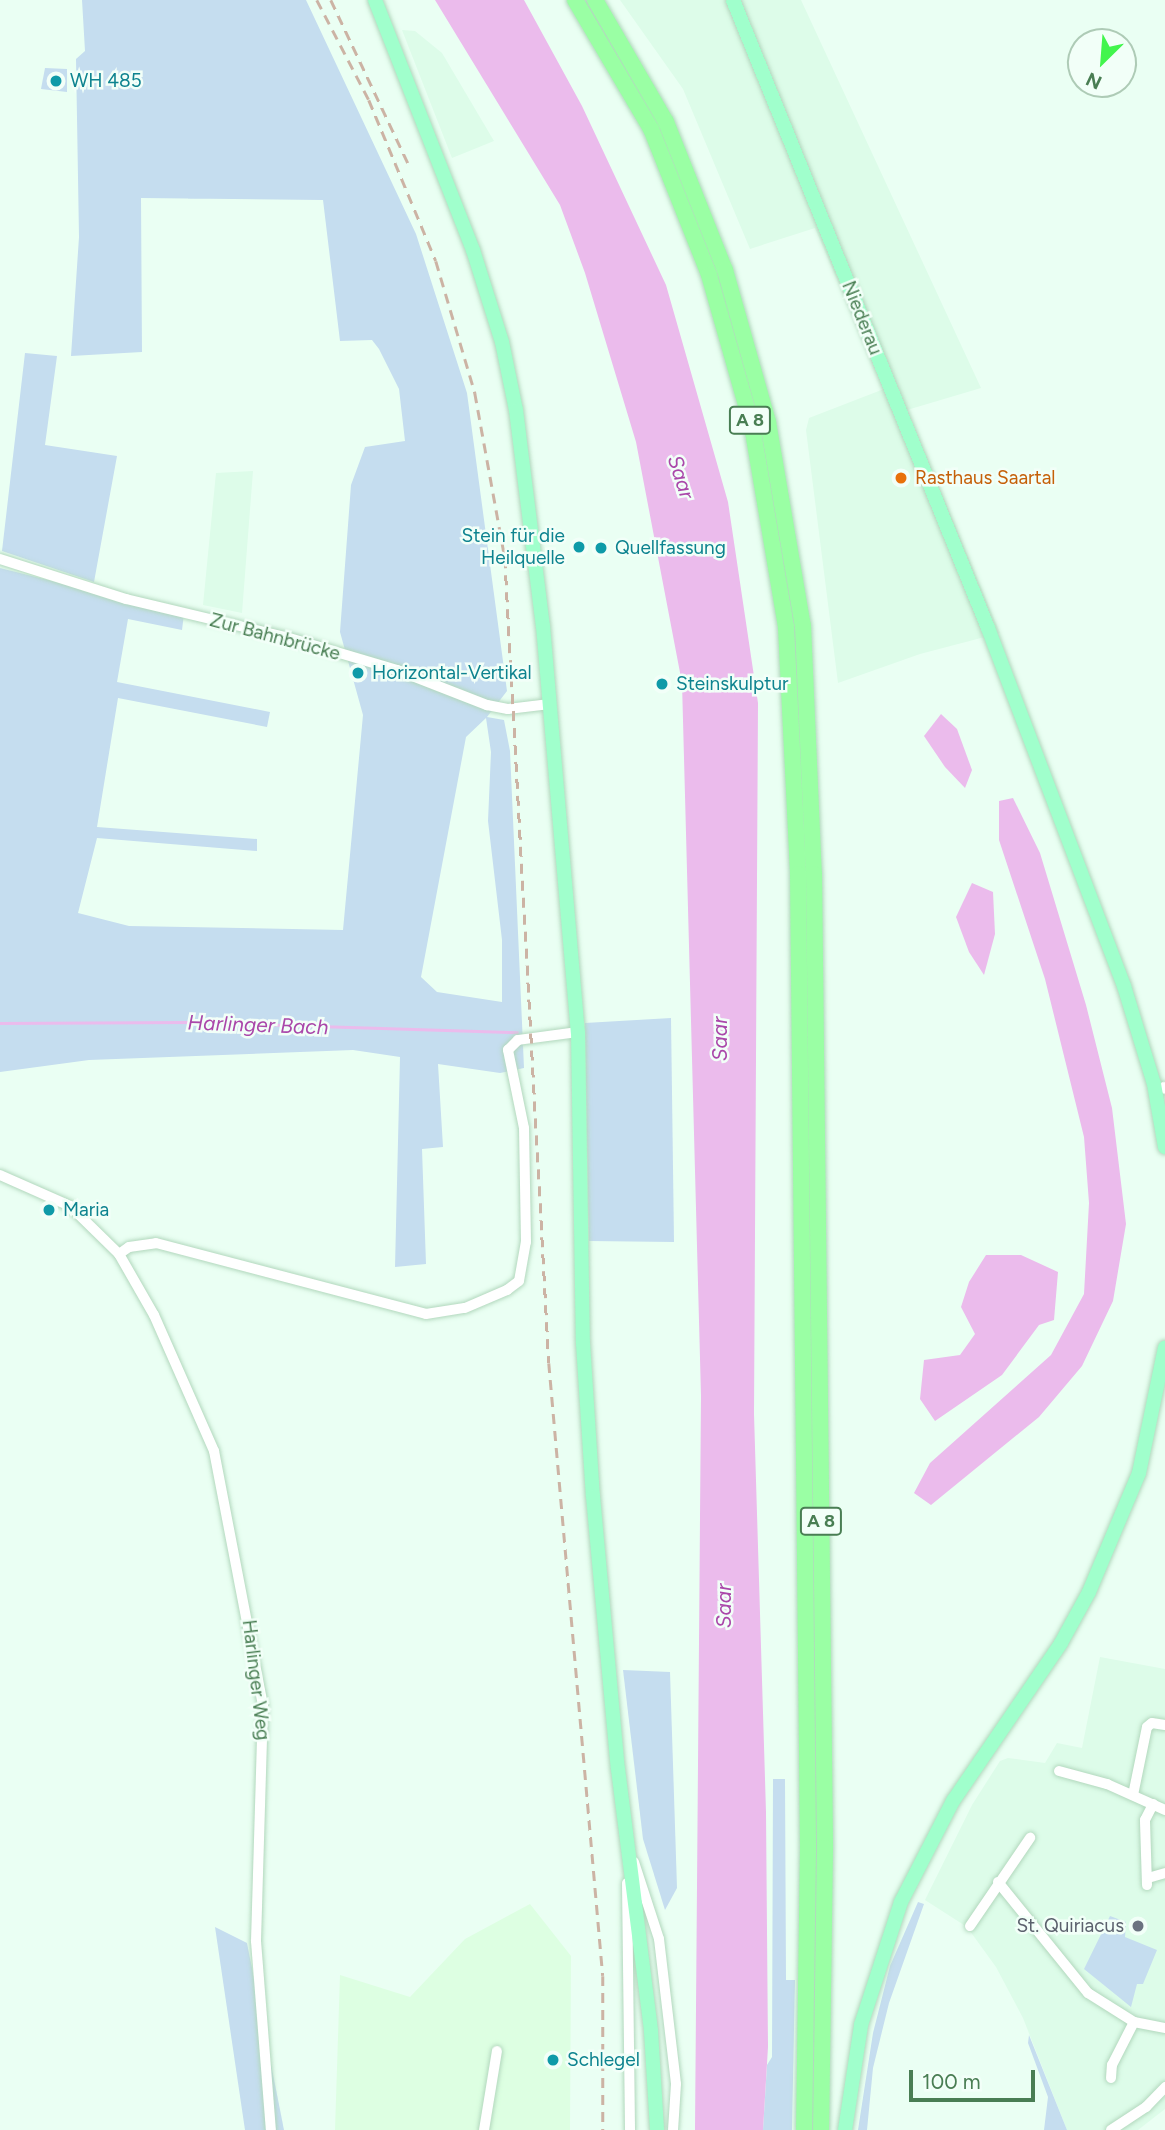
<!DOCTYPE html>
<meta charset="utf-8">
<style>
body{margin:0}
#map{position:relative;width:1165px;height:2130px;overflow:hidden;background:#eafff3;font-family:Figtree,sans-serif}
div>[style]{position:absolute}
.residential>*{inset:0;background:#ddfce9}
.commercial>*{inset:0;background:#ddffe2}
.green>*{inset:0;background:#c5ddef}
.water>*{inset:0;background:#ebbbec}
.stream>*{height:2.5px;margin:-1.25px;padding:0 1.25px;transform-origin:1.25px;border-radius:1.25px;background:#ebbbec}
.roads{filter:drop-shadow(0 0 2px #b2d8bd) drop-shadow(0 0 2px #b2d8bd)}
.minor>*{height:10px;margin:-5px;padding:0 5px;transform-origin:5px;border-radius:5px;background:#fff}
.major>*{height:14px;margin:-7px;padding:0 7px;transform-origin:7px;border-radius:7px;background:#a0ffcc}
.highway>*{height:16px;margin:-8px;padding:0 8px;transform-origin:8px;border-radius:8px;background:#9affa4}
.rail>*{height:2.5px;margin-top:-1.25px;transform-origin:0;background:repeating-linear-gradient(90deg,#ccb3a4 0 10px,transparent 0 17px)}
.dots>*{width:19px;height:19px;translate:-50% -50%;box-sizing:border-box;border:4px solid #f2fff8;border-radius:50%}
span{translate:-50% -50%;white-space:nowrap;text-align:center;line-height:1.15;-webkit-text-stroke:5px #f2fff8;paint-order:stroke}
.shield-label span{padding:2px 5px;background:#f2fff8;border:2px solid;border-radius:5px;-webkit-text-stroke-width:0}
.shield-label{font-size:18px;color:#497e53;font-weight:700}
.culture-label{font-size:19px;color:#0d838f}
.left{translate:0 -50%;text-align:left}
.right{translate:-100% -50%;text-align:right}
.street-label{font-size:19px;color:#497e53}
.food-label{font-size:19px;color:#c56008}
.worship-label{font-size:19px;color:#5b616d}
.water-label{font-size:21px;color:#aa47aa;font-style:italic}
.north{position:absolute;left:1067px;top:28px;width:70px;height:70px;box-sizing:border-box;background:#f2fff8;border:2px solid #aecbb6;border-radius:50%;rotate:205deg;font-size:19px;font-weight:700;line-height:28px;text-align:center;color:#497e53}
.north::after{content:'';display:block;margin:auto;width:24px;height:32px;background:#42f54d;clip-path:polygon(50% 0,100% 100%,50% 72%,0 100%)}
.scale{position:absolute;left:909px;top:2070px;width:126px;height:32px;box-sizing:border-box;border:4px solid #497e53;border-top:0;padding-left:9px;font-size:21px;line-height:24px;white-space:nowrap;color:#497e53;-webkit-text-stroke:5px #f2fff8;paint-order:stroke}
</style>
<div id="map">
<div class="residential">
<i style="clip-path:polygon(620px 0,801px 0,981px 388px,907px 410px,1000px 633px,920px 654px,838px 683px,806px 430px,809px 418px,884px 389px,815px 228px,750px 249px,683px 89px)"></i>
<i style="clip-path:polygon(402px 30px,415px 31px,442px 53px,494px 141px,452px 158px)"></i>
<i style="clip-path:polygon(253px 471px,242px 613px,203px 605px,216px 473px)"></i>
<i style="clip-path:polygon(1100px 1657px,1165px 1669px,1165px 2109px,1138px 2130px,1067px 2130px,1023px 2018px,996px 1967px,967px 1927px,925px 1900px,972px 1805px,1000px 1761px,1008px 1758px,1045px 1763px,1057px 1743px,1082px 1748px)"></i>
</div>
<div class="commercial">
<i style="clip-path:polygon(530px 1904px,571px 1956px,570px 2130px,335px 2130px,340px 1975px,410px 1997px,465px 1939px)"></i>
</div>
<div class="green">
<i style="clip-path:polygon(evenodd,82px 0,306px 0,416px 234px,467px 393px,507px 691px,487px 717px,504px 720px,510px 751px,524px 1068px,500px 1073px,438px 1064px,443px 1147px,422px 1149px,426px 1264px,395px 1267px,400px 1057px,353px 1050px,89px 1060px,0 1072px,0 568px,184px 614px,182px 630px,128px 619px,117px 682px,270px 712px,267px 727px,118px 698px,97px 827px,257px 839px,257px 851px,97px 838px,78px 913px,129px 926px,343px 930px,363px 715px,340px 632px,351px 485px,365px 447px,405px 441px,399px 389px,379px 349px,372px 340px,340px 341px,323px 200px,141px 198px,142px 352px,71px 356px,79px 237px,76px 59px,85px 51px,82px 0,486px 718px,491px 752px,488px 821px,502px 940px,502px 1002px,437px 992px,421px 977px,466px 737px,486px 718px)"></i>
<i style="clip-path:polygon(45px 68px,67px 69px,67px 92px,41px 89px)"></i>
<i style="clip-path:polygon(25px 353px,57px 356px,45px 445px,117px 456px,94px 582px,2px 551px)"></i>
<i style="clip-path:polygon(671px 1018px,674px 1242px,589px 1241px,585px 1023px)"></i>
<i style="clip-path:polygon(623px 1670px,670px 1672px,677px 1888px,665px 1910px,643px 1839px)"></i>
<i style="clip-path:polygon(773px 1779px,785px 1779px,786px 1980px,795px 1980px,792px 2130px,763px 2130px,767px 2065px,772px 2057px)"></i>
<i style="clip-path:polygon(918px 1902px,924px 1904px,889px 2003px,873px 2068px,867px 2130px,858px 2130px,873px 2033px,890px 1966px)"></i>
<i style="clip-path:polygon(1110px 1916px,1126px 1922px,1125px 1937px,1157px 1950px,1143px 1984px,1137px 1984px,1131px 2007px,1084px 1969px)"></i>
<i style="clip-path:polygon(215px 1927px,247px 1943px,284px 2130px,245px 2130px)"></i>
<i style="clip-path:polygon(1029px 2035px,1067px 2130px,1044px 2130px,1048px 2097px,1028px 2043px)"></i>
</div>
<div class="water">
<i style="clip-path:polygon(435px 0,524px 0,582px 106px,666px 285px,728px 502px,758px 703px,754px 1414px,766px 1812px,768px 2047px,763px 2130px,695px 2130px,701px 1396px,682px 683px,636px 442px,585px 273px,560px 205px)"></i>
<i style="clip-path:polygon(941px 714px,957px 729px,972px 770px,965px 788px,945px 767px,924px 736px)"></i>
<i style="clip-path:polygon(1013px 798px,1040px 853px,1086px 1005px,1112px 1108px,1126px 1224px,1113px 1301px,1082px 1366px,1039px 1417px,931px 1505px,914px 1493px,930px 1463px,1051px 1355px,1084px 1294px,1089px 1203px,1084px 1137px,1045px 979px,999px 840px,999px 801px)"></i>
<i style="clip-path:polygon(972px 883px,993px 892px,995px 934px,984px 975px,969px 952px,956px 917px)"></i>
<i style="clip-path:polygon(986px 1255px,1021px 1255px,1058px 1272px,1054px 1320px,1039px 1325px,1002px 1375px,935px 1421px,920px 1399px,924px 1360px,960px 1355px,975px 1334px,961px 1307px,969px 1282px)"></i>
</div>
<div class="stream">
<i style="left:0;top:1023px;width:190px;rotate:-0.3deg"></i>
<i style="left:190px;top:1022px;width:327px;rotate:1.8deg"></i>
</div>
<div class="roads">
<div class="minor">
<i style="left:0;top:559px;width:132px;rotate:17.6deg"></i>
<i style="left:126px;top:599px;width:164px;rotate:13.4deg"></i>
<i style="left:286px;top:637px;width:116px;rotate:16.6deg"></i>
<i style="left:397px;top:670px;width:97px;rotate:21.3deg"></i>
<i style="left:487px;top:705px;width:21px;rotate:11deg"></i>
<i style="left:508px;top:709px;width:42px;rotate:-6.8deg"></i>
<i style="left:1164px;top:1087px;width:2px;rotate:63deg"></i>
<i style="left:0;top:1175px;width:77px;rotate:23.9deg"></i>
<i style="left:70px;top:1206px;width:69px;rotate:44.4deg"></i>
<i style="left:119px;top:1254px;width:70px;rotate:60.2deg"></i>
<i style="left:154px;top:1315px;width:149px;rotate:66.2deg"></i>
<i style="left:214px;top:1451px;width:259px;rotate:79.1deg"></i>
<i style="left:263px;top:1705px;width:236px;rotate:91.7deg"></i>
<i style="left:256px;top:1941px;width:190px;rotate:85.5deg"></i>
<i style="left:119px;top:1254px;width:12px;rotate:-35deg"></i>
<i style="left:129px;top:1247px;width:27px;rotate:-8deg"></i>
<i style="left:156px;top:1243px;width:279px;rotate:14.7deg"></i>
<i style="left:426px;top:1314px;width:39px;rotate:-9deg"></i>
<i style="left:465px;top:1308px;width:46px;rotate:-23.2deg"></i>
<i style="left:507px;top:1290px;width:15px;rotate:-37deg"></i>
<i style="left:519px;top:1281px;width:40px;rotate:-80deg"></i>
<i style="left:526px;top:1242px;width:114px;rotate:-91deg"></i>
<i style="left:524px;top:1128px;width:80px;rotate:-101.6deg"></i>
<i style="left:508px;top:1050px;width:14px;rotate:-45deg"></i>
<i style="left:518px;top:1040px;width:61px;rotate:-7.6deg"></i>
<i style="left:1059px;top:1771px;width:50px;rotate:15.2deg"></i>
<i style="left:1107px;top:1784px;width:64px;rotate:24.1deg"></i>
<i style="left:1133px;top:1795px;width:69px;rotate:-78.4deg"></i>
<i style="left:1147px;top:1727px;width:6px;rotate:-39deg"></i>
<i style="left:1152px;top:1723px;width:13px;rotate:9deg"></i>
<i style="left:634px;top:1862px;width:81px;rotate:72deg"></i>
<i style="left:659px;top:1939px;width:146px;rotate:83.3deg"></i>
<i style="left:676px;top:2084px;width:46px;rotate:93.7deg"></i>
<i style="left:1148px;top:1878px;width:18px;rotate:-16deg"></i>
<i style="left:998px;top:1882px;width:143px;rotate:51deg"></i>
<i style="left:1088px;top:1993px;width:54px;rotate:32.2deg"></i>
<i style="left:1134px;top:2022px;width:32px;rotate:11deg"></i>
<i style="left:627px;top:1883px;width:247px;rotate:89.3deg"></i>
<i style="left:1147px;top:1885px;width:65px;rotate:-91.8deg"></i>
<i style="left:1145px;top:1820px;width:18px;rotate:-63deg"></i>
<i style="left:970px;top:1926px;width:107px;rotate:-55.7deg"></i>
<i style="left:1111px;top:2078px;width:13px;rotate:-86deg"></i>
<i style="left:1112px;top:2065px;width:48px;rotate:-62.9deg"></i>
<i style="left:484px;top:2130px;width:80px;rotate:-80.7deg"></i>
<i style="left:1111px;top:2130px;width:42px;rotate:-33.3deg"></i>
<i style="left:1146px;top:2107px;width:28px;rotate:-46deg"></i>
</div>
<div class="major">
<i style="left:375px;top:0;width:269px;rotate:68.6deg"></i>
<i style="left:473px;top:250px;width:96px;rotate:72.5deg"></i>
<i style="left:502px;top:342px;width:69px;rotate:78.4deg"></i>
<i style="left:516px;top:410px;width:218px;rotate:82.9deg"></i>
<i style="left:543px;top:626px;width:408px;rotate:85.1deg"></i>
<i style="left:578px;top:1032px;width:311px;rotate:89.1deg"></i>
<i style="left:583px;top:1343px;width:153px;rotate:86.3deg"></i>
<i style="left:593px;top:1496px;width:274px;rotate:84.8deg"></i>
<i style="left:618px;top:1769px;width:264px;rotate:82.8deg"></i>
<i style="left:651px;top:2031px;width:99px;rotate:86.5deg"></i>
<i style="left:733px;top:0;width:678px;rotate:67.9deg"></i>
<i style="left:988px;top:628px;width:383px;rotate:69.2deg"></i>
<i style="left:1124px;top:986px;width:102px;rotate:73deg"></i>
<i style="left:1154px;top:1084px;width:64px;rotate:80.1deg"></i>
<i style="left:845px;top:2130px;width:106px;rotate:-81.3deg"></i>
<i style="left:861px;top:2025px;width:129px;rotate:-72deg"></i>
<i style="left:901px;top:1902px;width:114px;rotate:-62.8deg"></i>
<i style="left:953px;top:1801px;width:191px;rotate:-55.6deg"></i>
<i style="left:1061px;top:1643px;width:58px;rotate:-61.2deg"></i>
<i style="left:1089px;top:1592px;width:129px;rotate:-67.2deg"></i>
<i style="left:1139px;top:1473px;width:128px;rotate:-78.3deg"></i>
</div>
<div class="highway">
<i style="left:575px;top:0;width:150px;rotate:59.5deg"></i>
<i style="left:651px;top:129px;width:157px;rotate:68.3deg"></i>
<i style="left:709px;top:275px;width:157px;rotate:74.1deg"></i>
<i style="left:752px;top:426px;width:204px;rotate:80.4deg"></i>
<i style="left:786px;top:627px;width:247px;rotate:87.2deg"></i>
<i style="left:798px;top:874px;width:974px;rotate:89.41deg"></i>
<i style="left:808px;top:1848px;width:282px;rotate:90.8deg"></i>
<i style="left:595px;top:0;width:141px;rotate:59.8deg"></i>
<i style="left:666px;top:122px;width:159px;rotate:68.3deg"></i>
<i style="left:725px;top:270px;width:158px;rotate:74.2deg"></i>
<i style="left:768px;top:422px;width:207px;rotate:80.3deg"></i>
<i style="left:803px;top:626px;width:248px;rotate:87.5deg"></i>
<i style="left:814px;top:874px;width:974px;rotate:89.35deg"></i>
<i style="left:825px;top:1848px;width:282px;rotate:90.8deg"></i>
</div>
</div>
<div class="rail">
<i style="left:317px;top:0;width:113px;rotate:62.5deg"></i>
<i style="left:369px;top:100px;width:174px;rotate:67.4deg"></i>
<i style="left:436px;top:261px;width:138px;rotate:73.5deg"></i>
<i style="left:475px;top:393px;width:168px;rotate:79.7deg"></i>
<i style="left:505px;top:558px;width:806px;rotate:86.87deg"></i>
<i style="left:549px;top:1363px;width:615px;rotate:84.97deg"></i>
<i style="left:603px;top:1976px;width:154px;rotate:90deg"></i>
<i style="left:331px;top:0;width:180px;rotate:64.7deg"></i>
</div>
<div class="dots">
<i style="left:56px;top:81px;background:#0f9aa8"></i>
<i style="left:901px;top:478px;background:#e8710a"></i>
<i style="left:579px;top:547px;background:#0f9aa8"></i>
<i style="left:601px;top:548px;background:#0f9aa8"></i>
<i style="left:358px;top:673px;background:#0f9aa8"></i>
<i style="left:662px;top:684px;background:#0f9aa8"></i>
<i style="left:49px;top:1210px;background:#0f9aa8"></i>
<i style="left:1138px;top:1926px;background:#6b7280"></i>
<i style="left:553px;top:2060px;background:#0f9aa8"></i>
</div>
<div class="shield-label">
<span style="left:750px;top:420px">A 8</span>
<span style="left:821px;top:1521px">A 8</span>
</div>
<div class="culture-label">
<span class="left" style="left:70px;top:81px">WH 485</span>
<span class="right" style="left:565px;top:547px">Stein für die<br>Heilquelle</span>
<span class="left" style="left:615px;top:548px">Quellfassung</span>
<span class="left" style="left:372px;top:673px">Horizontal-Vertikal</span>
<span class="left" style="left:676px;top:684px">Steinskulptur</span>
<span class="left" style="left:63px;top:1210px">Maria</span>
<span class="left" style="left:567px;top:2060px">Schlegel</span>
</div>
<div class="street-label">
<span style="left:862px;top:318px;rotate:68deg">Niederau</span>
<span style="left:275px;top:637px;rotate:15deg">Zur Bahnbrücke</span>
<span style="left:256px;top:1680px;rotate:83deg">Harlinger Weg</span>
</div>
<div class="food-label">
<span class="left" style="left:915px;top:478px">Rasthaus Saartal</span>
</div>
<div class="worship-label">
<span class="right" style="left:1124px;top:1926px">St. Quiriacus</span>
</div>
<div class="water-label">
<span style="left:681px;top:477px;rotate:72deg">Saar</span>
<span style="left:258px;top:1025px;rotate:2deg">Harlinger Bach</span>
<span style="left:720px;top:1039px;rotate:-90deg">Saar</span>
<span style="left:724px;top:1606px;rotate:-90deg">Saar</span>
</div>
<div class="north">N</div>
<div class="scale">100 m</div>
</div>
